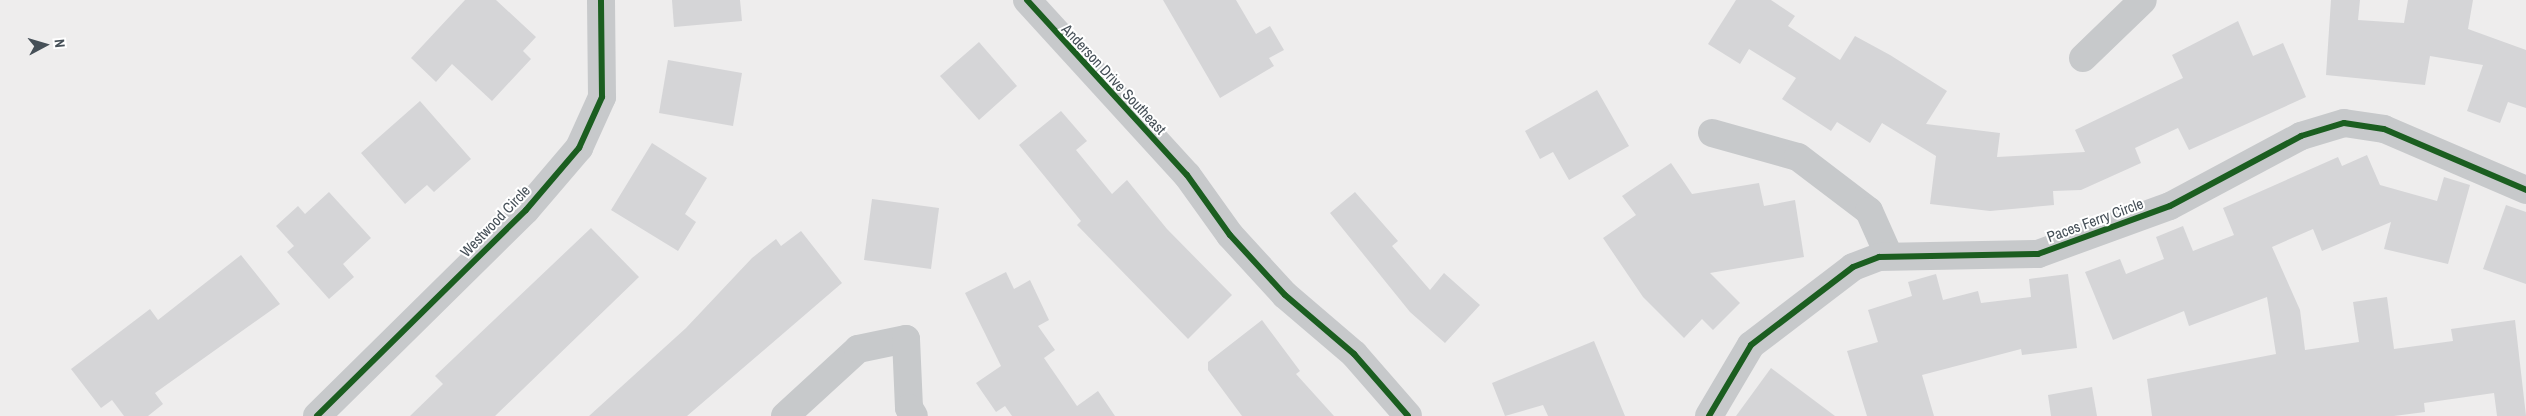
<!DOCTYPE html>
<style>
body{margin:0}
#map{position:relative;width:2526px;height:416px;overflow:hidden;background:#eeeded;font-family:"Archivo Narrow",sans-serif}
div>[style]{position:absolute}
.building>*{inset:0;background:#d5d5d7}
.minor>*{height:28px;margin:-14px;padding:0 14px;transform-origin:14px;border-radius:14px;background:#c7c9cb}
.cycleway>*{height:6px;margin:-3px;padding:0 3px;transform-origin:3px;border-radius:3px;background:#1b5e20}
span{translate:-50% -50%;white-space:nowrap;text-align:center;line-height:1.15;-webkit-text-stroke:4px #fff;paint-order:stroke}
.street-label{font-size:15px;color:#465058}
.north{position:absolute;left:20px;top:20px;width:50px;height:50px;-webkit-text-stroke:4px #fff;paint-order:stroke;rotate:84deg;font-size:14px;font-weight:700;line-height:20px;text-align:center;color:#465058}
.north::after{content:'';display:block;margin:auto;width:18px;height:22px;background:#465058;clip-path:polygon(50% 0,100% 100%,50% 72%,0 100%)}
</style>
<div id="map">
<div class="building">
<i style="clip-path:polygon(465px 0,496px 0,536px 37px,523px 51px,531px 59px,492px 101px,452px 64px,436px 82px,411px 58px)"></i>
<i style="clip-path:polygon(672px 0,740px 0,742px 21px,674px 27px)"></i>
<i style="clip-path:polygon(1163px 0,1236px 0,1256px 34px,1270px 26px,1284px 50px,1269px 58px,1274px 66px,1220px 98px)"></i>
<i style="clip-path:polygon(1736px 0,1771px 0,1795px 16px,1788px 26px,1840px 60px,1855px 36px,1890px 55px,1947px 91px,1926px 124px,2000px 133px,1997px 157px,2085px 152px,2075px 130px,2183px 78px,2172px 55px,2238px 21px,2253px 56px,2283px 43px,2306px 97px,2189px 150px,2178px 128px,2135px 148px,2141px 163px,2081px 190px,2053px 191px,2054px 205px,1990px 211px,1930px 204px,1936px 156px,1882px 123px,1870px 143px,1837px 122px,1831px 131px,1782px 99px,1796px 78px,1749px 49px,1740px 64px,1708px 44px)"></i>
<i style="clip-path:polygon(2331px 0,2360px 0,2358px 20px,2404px 23px,2408px 0,2473px 0,2468px 29px,2526px 50px,2526px 108px,2508px 102px,2500px 123px,2467px 111px,2483px 65px,2430px 56px,2425px 85px,2326px 75px)"></i>
<i style="clip-path:polygon(979px 42px,1017px 86px,979px 120px,940px 76px)"></i>
<i style="clip-path:polygon(668px 60px,742px 73px,733px 126px,659px 113px)"></i>
<i style="clip-path:polygon(1597px 90px,1629px 146px,1569px 180px,1553px 152px,1540px 159px,1525px 131px)"></i>
<i style="clip-path:polygon(420px 101px,471px 159px,434px 192px,427px 185px,405px 204px,361px 153px)"></i>
<i style="clip-path:polygon(1061px 111px,1087px 141px,1076px 150px,1112px 194px,1127px 180px,1167px 229px,1232px 295px,1188px 339px,1077px 225px,1081px 221px,1019px 145px)"></i>
<i style="clip-path:polygon(652px 143px,707px 178px,685px 214px,696px 222px,678px 251px,611px 210px)"></i>
<i style="clip-path:polygon(2367px 155px,2380px 185px,2437px 201px,2444px 177px,2470px 185px,2448px 264px,2384px 249px,2391px 222px,2322px 251px,2313px 229px,2272px 247px,2300px 310px,2305px 350px,2359px 342px,2353px 302px,2387px 297px,2394px 349px,2453px 341px,2451px 329px,2515px 320px,2526px 416px,2497px 416px,2494px 393px,2424px 403px,2425px 412px,2394px 416px,2152px 416px,2147px 379px,2276px 354px,2267px 297px,2189px 326px,2184px 311px,2113px 340px,2085px 272px,2120px 259px,2126px 274px,2164px 259px,2156px 237px,2183px 226px,2193px 251px,2234px 235px,2223px 208px,2338px 157px,2342px 166px)"></i>
<i style="clip-path:polygon(1671px 163px,1692px 194px,1759px 183px,1764px 206px,1795px 200px,1804px 257px,1710px 273px,1740px 303px,1713px 330px,1702px 319px,1684px 338px,1643px 297px,1603px 238px,1636px 215px,1622px 196px)"></i>
<i style="clip-path:polygon(329px 192px,371px 238px,343px 264px,354px 277px,329px 299px,287px 252px,294px 246px,276px 226px,298px 206px,305px 214px)"></i>
<i style="clip-path:polygon(1355px 192px,1398px 241px,1392px 246px,1430px 290px,1444px 273px,1480px 305px,1445px 343px,1410px 312px,1330px 213px)"></i>
<i style="clip-path:polygon(872px 199px,939px 208px,931px 269px,864px 260px)"></i>
<i style="clip-path:polygon(2506px 205px,2526px 212px,2526px 284px,2483px 269px)"></i>
<i style="clip-path:polygon(591px 228px,639px 277px,495px 416px,410px 416px,443px 384px,435px 376px)"></i>
<i style="clip-path:polygon(801px 231px,842px 283px,687px 416px,589px 416px,686px 328px,752px 258px,776px 239px,781px 246px)"></i>
<i style="clip-path:polygon(241px 255px,280px 304px,155px 393px,163px 404px,148px 416px,124px 416px,112px 400px,101px 408px,71px 369px,150px 309px,158px 320px)"></i>
<i style="clip-path:polygon(1006px 272px,1014px 289px,1030px 280px,1049px 320px,1038px 326px,1055px 350px,1044px 358px,1077px 406px,1098px 391px,1115px 416px,1012px 416px,1005px 406px,996px 412px,976px 383px,1001px 366px,965px 293px)"></i>
<i style="clip-path:polygon(1936px 274px,1943px 300px,1978px 291px,1981px 303px,2031px 297px,2029px 279px,2068px 274px,2077px 348px,2022px 355px,2021px 349px,1922px 375px,1934px 416px,1867px 416px,1847px 351px,1878px 342px,1868px 310px,1912px 296px,1908px 282px)"></i>
<i style="clip-path:polygon(1262px 320px,1300px 371px,1296px 374px,1334px 416px,1242px 416px,1208px 370px,1208px 362px)"></i>
<i style="clip-path:polygon(1594px 341px,1625px 416px,1548px 416px,1543px 405px,1505px 416px,1492px 383px)"></i>
<i style="clip-path:polygon(1771px 368px,1835px 416px,1736px 416px)"></i>
<i style="clip-path:polygon(2092px 387px,2097px 416px,2051px 416px,2048px 395px)"></i>
</div>
<div class="minor">
<i style="left:1027px;top:0;width:237px;rotate:47.6deg"></i>
<i style="left:1187px;top:175px;width:74px;rotate:54.4deg"></i>
<i style="left:1230px;top:235px;width:81px;rotate:47.5deg"></i>
<i style="left:1285px;top:295px;width:91px;rotate:40.5deg"></i>
<i style="left:1354px;top:354px;width:82px;rotate:48.9deg"></i>
<i style="left:2083px;top:58px;width:83px;rotate:-44deg"></i>
<i style="left:1712px;top:133px;width:89px;rotate:15.6deg"></i>
<i style="left:1798px;top:157px;width:89px;rotate:37.3deg"></i>
<i style="left:1869px;top:211px;width:49px;rotate:66deg"></i>
<i style="left:317px;top:416px;width:293px;rotate:-44.6deg"></i>
<i style="left:526px;top:210px;width:82px;rotate:-49.5deg"></i>
<i style="left:579px;top:148px;width:56px;rotate:-65.7deg"></i>
<i style="left:602px;top:97px;width:97px;rotate:-90.6deg"></i>
<i style="left:785px;top:416px;width:99px;rotate:-42.5deg"></i>
<i style="left:858px;top:349px;width:49px;rotate:-11.8deg"></i>
<i style="left:906px;top:339px;width:69px;rotate:87.5deg"></i>
<i style="left:909px;top:408px;width:9px;rotate:58deg"></i>
<i style="left:1709px;top:416px;width:82px;rotate:-59.4deg"></i>
<i style="left:1751px;top:345px;width:128px;rotate:-37.4deg"></i>
<i style="left:1853px;top:267px;width:28px;rotate:-21deg"></i>
<i style="left:1879px;top:257px;width:159px;rotate:-1.1deg"></i>
<i style="left:2038px;top:254px;width:140px;rotate:-20deg"></i>
<i style="left:2170px;top:206px;width:149px;rotate:-28.1deg"></i>
<i style="left:2301px;top:136px;width:45px;rotate:-16.8deg"></i>
<i style="left:2344px;top:123px;width:40px;rotate:8.5deg"></i>
<i style="left:2384px;top:129px;width:155px;rotate:23.2deg"></i>
</div>
<div class="cycleway">
<i style="left:1027px;top:0;width:237px;rotate:47.6deg"></i>
<i style="left:1187px;top:175px;width:74px;rotate:54.4deg"></i>
<i style="left:1230px;top:235px;width:81px;rotate:47.5deg"></i>
<i style="left:1285px;top:295px;width:91px;rotate:40.5deg"></i>
<i style="left:1354px;top:354px;width:82px;rotate:48.9deg"></i>
<i style="left:317px;top:416px;width:293px;rotate:-44.6deg"></i>
<i style="left:526px;top:210px;width:82px;rotate:-49.5deg"></i>
<i style="left:579px;top:148px;width:56px;rotate:-65.7deg"></i>
<i style="left:602px;top:97px;width:97px;rotate:-90.6deg"></i>
<i style="left:1709px;top:416px;width:82px;rotate:-59.4deg"></i>
<i style="left:1751px;top:345px;width:128px;rotate:-37.4deg"></i>
<i style="left:1853px;top:267px;width:28px;rotate:-21deg"></i>
<i style="left:1879px;top:257px;width:159px;rotate:-1.1deg"></i>
<i style="left:2038px;top:254px;width:140px;rotate:-20deg"></i>
<i style="left:2170px;top:206px;width:149px;rotate:-28.1deg"></i>
<i style="left:2301px;top:136px;width:45px;rotate:-16.8deg"></i>
<i style="left:2344px;top:123px;width:40px;rotate:8.5deg"></i>
<i style="left:2384px;top:129px;width:155px;rotate:23.2deg"></i>
</div>
<div class="street-label">
<span style="left:1114px;top:79px;rotate:47deg">Anderson Drive Southeast</span>
<span style="left:2095px;top:220px;rotate:-20deg">Paces Ferry Circle</span>
<span style="left:495px;top:221px;rotate:-46deg">Westwood Circle</span>
</div>
<div class="north">N</div>
</div>
